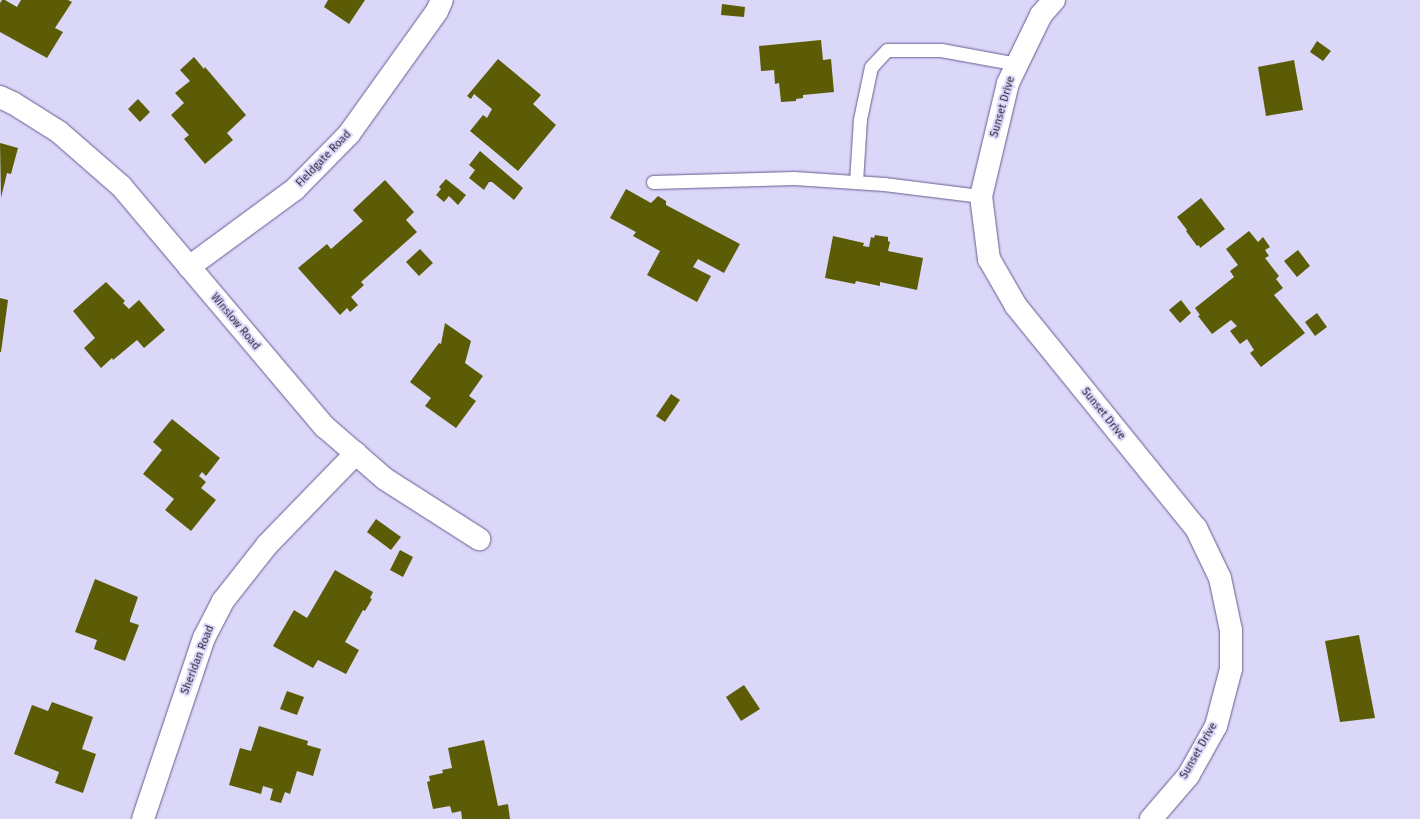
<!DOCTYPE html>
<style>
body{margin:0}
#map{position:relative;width:1420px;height:819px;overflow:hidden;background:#dad7f9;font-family:"Fira Sans",sans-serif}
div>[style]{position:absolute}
.building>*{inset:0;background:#5c5c07}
.roads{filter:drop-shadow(0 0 1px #655d8f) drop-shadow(0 0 1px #655d8f)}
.service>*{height:13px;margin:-6.5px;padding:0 6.5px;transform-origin:6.5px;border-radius:6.5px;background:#fff}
.minor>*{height:22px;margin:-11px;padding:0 11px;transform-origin:11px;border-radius:11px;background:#fff}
.secondary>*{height:22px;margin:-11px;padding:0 11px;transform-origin:11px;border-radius:11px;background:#fff}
span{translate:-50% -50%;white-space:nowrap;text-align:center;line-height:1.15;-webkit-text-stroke:4px #dad7f9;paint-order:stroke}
.street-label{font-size:11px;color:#252237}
</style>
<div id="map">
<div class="building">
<i style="clip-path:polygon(2px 0,5px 0,17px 7px,21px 0,68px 0,72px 2px,55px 28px,63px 32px,47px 58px,0 32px,0 3px)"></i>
<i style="clip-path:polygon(328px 0,365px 0,349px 24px,324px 7px)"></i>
<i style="clip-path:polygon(722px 4px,745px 7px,744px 17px,721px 15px)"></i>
<i style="clip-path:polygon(821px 40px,823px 60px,831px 59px,834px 92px,803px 95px,803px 98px,796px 99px,796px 101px,781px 102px,779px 83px,775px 84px,774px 70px,761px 71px,759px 46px)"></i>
<i style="clip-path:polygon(1317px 41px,1331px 51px,1323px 61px,1310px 52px)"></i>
<i style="clip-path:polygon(194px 57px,204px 69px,205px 67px,246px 115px,227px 133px,233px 140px,205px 164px,184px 139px,189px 135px,171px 115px,184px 103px,175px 93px,190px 81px,180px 70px)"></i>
<i style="clip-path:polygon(498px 59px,541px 95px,533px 104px,556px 125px,518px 171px,470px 131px,483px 115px,487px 118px,492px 109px,474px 94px,471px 99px,467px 96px)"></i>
<i style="clip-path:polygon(1294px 60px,1303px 110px,1266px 116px,1258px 67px)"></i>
<i style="clip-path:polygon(138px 99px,150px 112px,140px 122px,128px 109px)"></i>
<i style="clip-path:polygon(0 143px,18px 148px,11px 174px,7px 173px,1px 198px)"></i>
<i style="clip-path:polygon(480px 151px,523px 188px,514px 200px,492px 182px,489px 182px,484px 190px,469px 178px,475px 170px,469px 165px)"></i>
<i style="clip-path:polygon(446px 179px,466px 195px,458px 205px,449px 196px,444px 202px,436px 195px,441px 189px,439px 187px)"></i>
<i style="clip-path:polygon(385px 180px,414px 212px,406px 220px,417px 232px,361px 282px,364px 285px,351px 297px,358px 305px,350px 312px,347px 308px,340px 315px,298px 268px,327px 244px,331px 249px,363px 221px,353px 210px)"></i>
<i style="clip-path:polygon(626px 189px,651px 203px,658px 196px,666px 201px,666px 205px,740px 244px,724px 273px,698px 259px,693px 267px,711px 276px,697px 302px,647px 275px,660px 251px,633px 236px,636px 232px,610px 218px)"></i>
<i style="clip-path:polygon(1201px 198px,1225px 229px,1200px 248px,1199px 245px,1197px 246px,1186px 231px,1187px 230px,1177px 217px)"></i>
<i style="clip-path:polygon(1249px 231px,1258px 242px,1263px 237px,1270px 247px,1265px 250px,1269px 256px,1265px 258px,1279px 276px,1276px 279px,1283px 288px,1274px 295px,1305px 333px,1261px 367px,1250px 353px,1254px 350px,1247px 339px,1240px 344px,1230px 331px,1237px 326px,1231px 320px,1212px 334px,1198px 316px,1200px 315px,1195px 308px,1234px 277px,1230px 271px,1238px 265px,1226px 249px)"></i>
<i style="clip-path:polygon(875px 235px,888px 237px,888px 241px,890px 242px,888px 251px,923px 258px,917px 290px,880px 282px,880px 286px,856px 281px,855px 284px,825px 278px,833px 236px,864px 243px,863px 246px,869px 247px,871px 237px,874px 238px)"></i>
<i style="clip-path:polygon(420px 249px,433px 263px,419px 276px,406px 262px)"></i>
<i style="clip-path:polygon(1298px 250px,1310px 266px,1297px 277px,1284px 261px)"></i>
<i style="clip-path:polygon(106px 282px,125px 301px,123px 303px,129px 309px,139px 300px,165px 330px,144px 348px,137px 340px,113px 360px,112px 358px,101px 368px,84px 348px,95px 338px,73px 311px)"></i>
<i style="clip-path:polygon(0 298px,8px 300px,1px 352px,0 352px)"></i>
<i style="clip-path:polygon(1181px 300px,1191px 313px,1180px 323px,1169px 310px)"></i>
<i style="clip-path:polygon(1317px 313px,1327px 327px,1315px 336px,1305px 322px)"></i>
<i style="clip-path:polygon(445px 323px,471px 341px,465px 363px,483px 376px,469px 396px,476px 401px,456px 428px,425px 406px,431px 398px,410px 382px,439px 343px,441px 344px)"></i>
<i style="clip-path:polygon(671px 394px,680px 400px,665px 422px,656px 416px)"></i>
<i style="clip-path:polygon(172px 419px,220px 458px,206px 476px,202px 472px,199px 476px,206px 482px,201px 488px,216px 500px,191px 531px,165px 510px,174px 499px,143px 474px,162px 450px,153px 442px)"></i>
<i style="clip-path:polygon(376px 519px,401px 537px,391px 550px,367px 532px)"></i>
<i style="clip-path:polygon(400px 550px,413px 557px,403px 577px,390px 570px)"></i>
<i style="clip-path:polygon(335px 570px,373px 592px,370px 598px,372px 599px,365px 611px,363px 610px,345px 642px,359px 650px,346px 674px,318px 660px,313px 668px,273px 646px,294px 610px,307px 618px)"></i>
<i style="clip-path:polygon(95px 579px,138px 597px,130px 620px,130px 622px,139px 625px,125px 661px,94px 649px,97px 640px,75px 632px)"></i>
<i style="clip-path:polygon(1359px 635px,1375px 718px,1340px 722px,1325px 641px)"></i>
<i style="clip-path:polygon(744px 685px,760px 709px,741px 721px,726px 697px)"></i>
<i style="clip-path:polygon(287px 691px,304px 697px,297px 715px,280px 709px)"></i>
<i style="clip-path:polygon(52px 702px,93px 717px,82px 749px,96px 754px,83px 793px,55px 783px,59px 772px,14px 754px,32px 705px,48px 711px)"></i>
<i style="clip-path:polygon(259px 726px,308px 741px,307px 745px,321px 749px,313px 776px,297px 771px,290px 794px,285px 792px,281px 803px,270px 800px,273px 789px,263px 786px,261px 794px,229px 785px,240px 748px,251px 751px)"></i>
<i style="clip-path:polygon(484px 740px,498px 806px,508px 804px,510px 819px,462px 819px,461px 811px,452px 813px,450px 806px,433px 809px,427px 782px,430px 781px,429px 776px,443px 773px,442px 770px,452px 768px,448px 748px)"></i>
</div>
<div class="roads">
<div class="service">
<i style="left:653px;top:182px;width:141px;rotate:-1.6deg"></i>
<i style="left:794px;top:178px;width:90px;rotate:3.8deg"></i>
<i style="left:884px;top:184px;width:98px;rotate:7.1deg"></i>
<i style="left:856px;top:182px;width:63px;rotate:-86.4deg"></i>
<i style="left:860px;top:119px;width:53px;rotate:-78.1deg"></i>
<i style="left:871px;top:67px;width:23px;rotate:-47deg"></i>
<i style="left:887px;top:50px;width:54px"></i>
<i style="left:941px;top:50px;width:77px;rotate:10.4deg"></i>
</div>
<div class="minor">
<i style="left:0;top:97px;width:14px;rotate:25deg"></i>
<i style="left:13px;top:103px;width:54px;rotate:32.2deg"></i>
<i style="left:59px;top:132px;width:82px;rotate:41.1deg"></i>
<i style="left:121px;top:186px;width:316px;rotate:49.8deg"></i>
<i style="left:325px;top:427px;width:79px;rotate:40.9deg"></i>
<i style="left:385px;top:479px;width:112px;rotate:32.6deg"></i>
<i style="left:189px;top:267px;width:132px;rotate:-36.3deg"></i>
<i style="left:295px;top:189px;width:77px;rotate:-45.5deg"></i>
<i style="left:349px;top:134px;width:151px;rotate:-54.4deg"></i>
<i style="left:437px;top:11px;width:12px;rotate:-66deg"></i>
<i style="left:143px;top:819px;width:191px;rotate:-71.4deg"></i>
<i style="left:204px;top:638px;width:42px;rotate:-62.8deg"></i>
<i style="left:223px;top:601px;width:71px;rotate:-51.8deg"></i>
<i style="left:267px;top:545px;width:128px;rotate:-45.9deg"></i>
</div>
<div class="secondary">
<i style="left:1054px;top:0;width:20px;rotate:131deg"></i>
<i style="left:1041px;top:15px;width:76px;rotate:115.9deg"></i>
<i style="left:1008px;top:83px;width:116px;rotate:103.4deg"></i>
<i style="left:981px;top:196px;width:64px;rotate:82.8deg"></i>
<i style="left:989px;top:259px;width:54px;rotate:60.1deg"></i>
<i style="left:1016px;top:306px;width:286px;rotate:51deg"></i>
<i style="left:1196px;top:528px;width:55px;rotate:64.4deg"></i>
<i style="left:1220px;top:578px;width:53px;rotate:78.1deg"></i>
<i style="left:1231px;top:630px;width:39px;rotate:90deg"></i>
<i style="left:1231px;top:669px;width:59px;rotate:104.7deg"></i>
<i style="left:1216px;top:726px;width:57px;rotate:119.2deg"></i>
<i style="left:1188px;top:776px;width:57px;rotate:130.7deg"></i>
</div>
</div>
<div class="street-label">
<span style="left:1003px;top:107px;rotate:-74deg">Sunset Drive</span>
<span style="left:324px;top:159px;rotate:-46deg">Fieldgate Road</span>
<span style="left:235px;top:322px;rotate:50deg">Winslow Road</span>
<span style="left:1103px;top:414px;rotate:51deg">Sunset Drive</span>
<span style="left:198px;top:660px;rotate:-69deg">Sheridan Road</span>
<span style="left:1199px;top:751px;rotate:-60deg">Sunset Drive</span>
</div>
</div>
